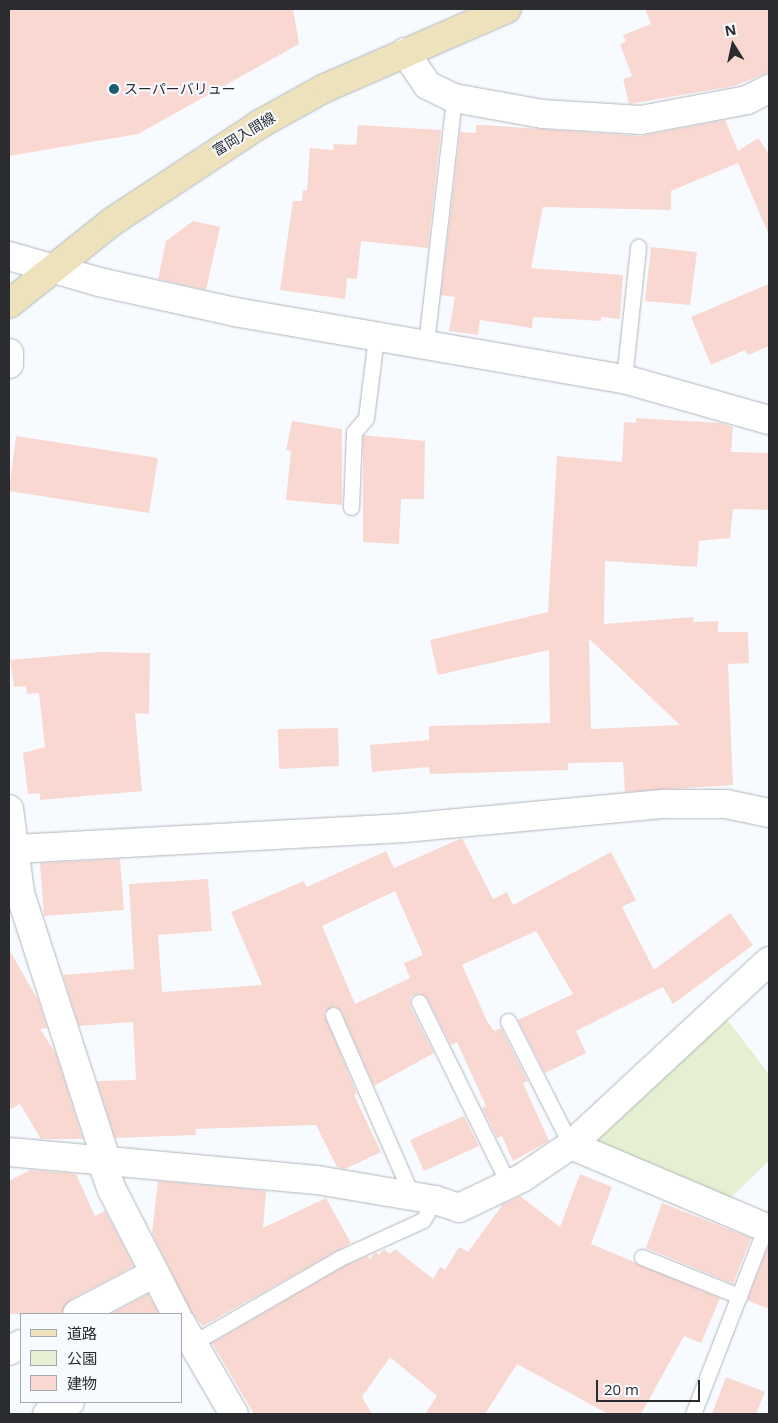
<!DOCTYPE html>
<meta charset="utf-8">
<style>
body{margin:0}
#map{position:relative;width:778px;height:1423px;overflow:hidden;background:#f7fbff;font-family:"Open Sans","Noto Sans JP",sans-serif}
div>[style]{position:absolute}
.green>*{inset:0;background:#e4f0d1}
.building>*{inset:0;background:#fad8d2}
.roads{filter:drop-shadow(0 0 1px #afb5bb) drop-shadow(0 0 1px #afb5bb)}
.lane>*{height:15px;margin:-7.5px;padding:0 7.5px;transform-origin:7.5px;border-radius:7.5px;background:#fff}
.street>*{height:28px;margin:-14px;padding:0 14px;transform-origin:14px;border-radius:14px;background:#fff}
.secondary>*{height:28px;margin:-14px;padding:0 14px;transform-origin:14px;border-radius:14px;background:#ede2bb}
.dots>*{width:14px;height:14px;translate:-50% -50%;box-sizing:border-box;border:2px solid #f7fbff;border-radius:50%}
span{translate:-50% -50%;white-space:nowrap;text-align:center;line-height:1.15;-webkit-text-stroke:4px #f7fbff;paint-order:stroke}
.poi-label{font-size:14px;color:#2a2c2f}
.left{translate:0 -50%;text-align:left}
.street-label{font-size:14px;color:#2a2c2f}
.frame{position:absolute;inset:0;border:10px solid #2a2c2f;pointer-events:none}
.legend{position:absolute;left:20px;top:1313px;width:162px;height:90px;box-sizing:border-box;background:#f7fbff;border:1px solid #a5a8ac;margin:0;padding:6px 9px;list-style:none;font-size:15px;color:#2a2c2f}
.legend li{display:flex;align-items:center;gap:10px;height:25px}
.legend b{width:25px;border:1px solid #a5a8ac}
.north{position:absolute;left:708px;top:20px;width:50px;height:50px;-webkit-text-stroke:4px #f7fbff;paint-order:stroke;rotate:350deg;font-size:14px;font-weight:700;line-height:20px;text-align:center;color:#2a2c2f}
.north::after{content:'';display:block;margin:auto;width:18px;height:22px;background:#2a2c2f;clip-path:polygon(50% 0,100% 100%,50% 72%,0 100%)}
.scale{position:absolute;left:596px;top:1380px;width:104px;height:22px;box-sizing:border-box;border:2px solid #2a2c2f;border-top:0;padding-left:6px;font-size:15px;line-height:18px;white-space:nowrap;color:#2a2c2f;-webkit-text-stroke:4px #f7fbff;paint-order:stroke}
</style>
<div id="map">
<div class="green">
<i style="clip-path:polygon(725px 1017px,769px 1074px,769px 1161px,727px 1201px,598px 1148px,596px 1136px)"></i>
</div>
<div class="building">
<i style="clip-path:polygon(9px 9px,293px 9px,299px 44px,138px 134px,9px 156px)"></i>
<i style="clip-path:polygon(645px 9px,769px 9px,769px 72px,734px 86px,629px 104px,623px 79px,632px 76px,620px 44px,626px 42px,623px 35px,651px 24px)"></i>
<i style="clip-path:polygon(725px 120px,738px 151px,758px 138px,769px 154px,769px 235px,738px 163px,671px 191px,671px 210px,543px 207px,531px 268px,623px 275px,620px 319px,601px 317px,601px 321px,533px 317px,532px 328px,480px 320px,478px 335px,449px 331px,455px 297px,441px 295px,460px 132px,476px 133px,476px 125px,485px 125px,640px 136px)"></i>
<i style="clip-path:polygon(358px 125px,441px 130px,428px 248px,361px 241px,357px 279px,347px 278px,345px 299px,280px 290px,293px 201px,302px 201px,303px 190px,307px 190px,310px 148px,333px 150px,334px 144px,356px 145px)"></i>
<i style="clip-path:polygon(193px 221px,220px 227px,206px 290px,158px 279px,166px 241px)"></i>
<i style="clip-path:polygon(651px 247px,697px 252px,690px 305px,645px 301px)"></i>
<i style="clip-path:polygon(769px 284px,769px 346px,748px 355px,745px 350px,711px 365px,691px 317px)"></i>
<i style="clip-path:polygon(evenodd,636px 418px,721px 423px,733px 427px,731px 452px,769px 453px,769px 510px,733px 509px,730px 538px,699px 541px,697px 567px,605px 561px,604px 624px,694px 617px,693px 622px,718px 621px,718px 632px,748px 632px,749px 663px,728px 664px,733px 785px,625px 792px,623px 762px,568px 763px,568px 770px,430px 774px,429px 767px,372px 772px,370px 745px,429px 740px,429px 726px,550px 723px,549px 650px,438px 675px,430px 640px,548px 612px,557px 456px,622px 462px,624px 422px,636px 423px,636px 418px,589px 639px,604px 653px,680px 725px,591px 729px,589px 639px)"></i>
<i style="clip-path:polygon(292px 421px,342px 429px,342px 505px,286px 500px,291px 451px,286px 450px)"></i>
<i style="clip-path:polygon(363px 435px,425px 441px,424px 499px,401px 499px,399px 544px,363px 542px)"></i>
<i style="clip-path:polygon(16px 436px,158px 458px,149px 513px,9px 491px)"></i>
<i style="clip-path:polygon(100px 652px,150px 653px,149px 714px,135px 713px,142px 791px,40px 800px,40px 793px,28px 794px,23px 753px,45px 747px,39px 693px,27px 694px,26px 686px,14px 687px,10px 660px)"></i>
<i style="clip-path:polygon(338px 728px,339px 766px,279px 769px,278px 729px)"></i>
<i style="clip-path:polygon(evenodd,462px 838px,493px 899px,507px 892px,513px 905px,611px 852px,636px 900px,622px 907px,654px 970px,730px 913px,753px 945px,673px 1004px,663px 987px,576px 1031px,586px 1053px,545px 1073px,518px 1020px,573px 994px,536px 931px,462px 965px,487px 1021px,494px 1031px,501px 1028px,528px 1081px,523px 1083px,549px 1141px,513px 1161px,502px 1136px,497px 1138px,482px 1108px,486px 1106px,457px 1042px,451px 1045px,427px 998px,419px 993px,411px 997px,410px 1006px,434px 1053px,374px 1086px,341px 1011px,334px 1006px,324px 1013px,357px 1094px,354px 1095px,381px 1152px,345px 1169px,337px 1167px,316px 1125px,195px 1129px,196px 1135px,115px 1138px,97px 1081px,136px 1080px,133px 1022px,79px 1026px,63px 975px,134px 969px,129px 884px,208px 879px,212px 931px,158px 935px,162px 992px,262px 985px,231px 912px,304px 881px,307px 887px,386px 851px,394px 868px,462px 838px,395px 891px,423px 955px,404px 963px,410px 978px,355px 1004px,322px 926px,395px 891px)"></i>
<i style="clip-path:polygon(120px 859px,124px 910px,44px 916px,40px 863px)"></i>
<i style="clip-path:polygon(9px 949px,39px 1002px,47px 1028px,40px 1029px,56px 1054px,83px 1139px,41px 1139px,20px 1104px,9px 1110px)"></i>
<i style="clip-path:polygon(464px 1116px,479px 1146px,424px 1171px,410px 1140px)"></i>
<i style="clip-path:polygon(30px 1170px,76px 1174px,95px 1216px,105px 1211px,134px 1266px,70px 1300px,62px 1314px,9px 1314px,9px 1181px)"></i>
<i style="clip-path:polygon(580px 1174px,612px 1187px,591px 1244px,720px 1298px,701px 1343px,684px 1336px,641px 1414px,608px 1414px,517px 1364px,485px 1414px,425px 1414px,437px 1396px,390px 1357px,362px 1397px,372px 1414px,254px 1414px,212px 1343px,344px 1266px,367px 1256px,370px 1259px,375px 1252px,379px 1255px,384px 1249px,390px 1254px,395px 1249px,433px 1279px,440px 1267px,445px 1270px,459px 1247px,468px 1252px,503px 1204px,520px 1196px,560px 1227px)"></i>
<i style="clip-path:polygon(158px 1181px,266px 1191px,263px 1228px,326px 1198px,351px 1243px,203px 1326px,191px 1312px,152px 1233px)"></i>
<i style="clip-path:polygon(662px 1203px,751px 1238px,733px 1284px,646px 1248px)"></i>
<i style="clip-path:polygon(769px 1244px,769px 1309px,747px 1300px)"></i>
<i style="clip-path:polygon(148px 1294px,159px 1314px,110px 1314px)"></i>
<i style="clip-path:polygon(726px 1377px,765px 1392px,756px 1414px,712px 1414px)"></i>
</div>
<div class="roads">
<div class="lane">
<i style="left:426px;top:344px;width:248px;rotate:-83.5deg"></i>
<i style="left:624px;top:379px;width:133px;rotate:-83.9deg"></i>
<i style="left:351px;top:507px;width:75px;rotate:-87.7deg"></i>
<i style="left:354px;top:432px;width:18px;rotate:-49deg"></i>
<i style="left:366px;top:418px;width:83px;rotate:-83deg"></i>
<i style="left:419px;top:1002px;width:204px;rotate:63.8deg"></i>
<i style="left:333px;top:1015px;width:197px;rotate:66.4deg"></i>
<i style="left:508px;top:1021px;width:139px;rotate:63.1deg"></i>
<i style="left:642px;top:1257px;width:105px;rotate:21.9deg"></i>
<i style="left:190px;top:1339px;width:15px;rotate:-11deg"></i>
<i style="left:205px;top:1336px;width:156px;rotate:-30deg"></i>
<i style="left:340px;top:1258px;width:91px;rotate:-24.6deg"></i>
<i style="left:423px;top:1220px;width:23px;rotate:-59deg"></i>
<i style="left:693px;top:1414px;width:199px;rotate:-68.8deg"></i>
</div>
<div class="street">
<i style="left:405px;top:52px;width:40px;rotate:56deg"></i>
<i style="left:427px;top:85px;width:30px;rotate:26deg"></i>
<i style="left:454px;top:98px;width:90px;rotate:10.2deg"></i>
<i style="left:543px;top:114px;width:98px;rotate:3.5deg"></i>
<i style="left:641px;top:120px;width:108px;rotate:-10.7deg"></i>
<i style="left:747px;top:100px;width:25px;rotate:-27deg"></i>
<i style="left:9px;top:256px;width:94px;rotate:16.1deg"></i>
<i style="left:99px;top:282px;width:139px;rotate:12.4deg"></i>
<i style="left:235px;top:312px;width:395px;rotate:9.8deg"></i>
<i style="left:624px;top:379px;width:151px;rotate:15.8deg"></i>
<i style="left:9px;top:353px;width:11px;rotate:90deg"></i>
<i style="left:9px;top:809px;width:85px;rotate:82.5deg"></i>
<i style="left:20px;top:893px;width:281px;rotate:72.1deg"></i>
<i style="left:15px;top:849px;width:390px;rotate:-3.1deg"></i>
<i style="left:404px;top:828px;width:262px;rotate:-5.3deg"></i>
<i style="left:665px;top:804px;width:61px"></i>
<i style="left:726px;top:804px;width:44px;rotate:11.8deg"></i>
<i style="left:571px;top:1145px;width:215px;rotate:23deg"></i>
<i style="left:9px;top:1152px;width:309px;rotate:5.2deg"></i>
<i style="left:317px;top:1180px;width:120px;rotate:9.6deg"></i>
<i style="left:435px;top:1200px;width:25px;rotate:18deg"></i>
<i style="left:459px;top:1208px;width:70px;rotate:-25.5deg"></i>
<i style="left:522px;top:1178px;width:59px;rotate:-34deg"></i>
<i style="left:571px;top:1145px;width:270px;rotate:-42.9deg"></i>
<i style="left:101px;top:1160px;width:32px;rotate:70deg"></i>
<i style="left:112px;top:1190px;width:140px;rotate:62.7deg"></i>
<i style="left:77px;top:1314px;width:86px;rotate:-27.8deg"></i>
<i style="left:181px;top:1323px;width:105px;rotate:59.8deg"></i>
<i style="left:9px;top:1351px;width:14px;rotate:-30deg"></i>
<i style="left:47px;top:1414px;width:26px;rotate:-28deg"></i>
</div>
<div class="secondary">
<i style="left:9px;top:304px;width:133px;rotate:-38.6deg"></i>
<i style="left:113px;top:221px;width:176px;rotate:-33.4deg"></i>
<i style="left:260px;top:124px;width:74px;rotate:-29deg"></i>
<i style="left:325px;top:88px;width:198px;rotate:-23.5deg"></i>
</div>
</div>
<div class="dots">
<i style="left:114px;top:89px;background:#1a5f71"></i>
</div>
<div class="poi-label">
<span class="left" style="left:124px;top:89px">スーパーバリュー</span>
</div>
<div class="street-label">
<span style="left:244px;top:134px;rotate:-31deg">富岡入間線</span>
</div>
<div class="frame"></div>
<ul class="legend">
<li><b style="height:6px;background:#ede2bb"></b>道路</li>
<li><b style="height:14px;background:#e4f0d1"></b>公園</li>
<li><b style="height:14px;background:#fad8d2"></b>建物</li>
</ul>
<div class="north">N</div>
<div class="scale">20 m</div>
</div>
